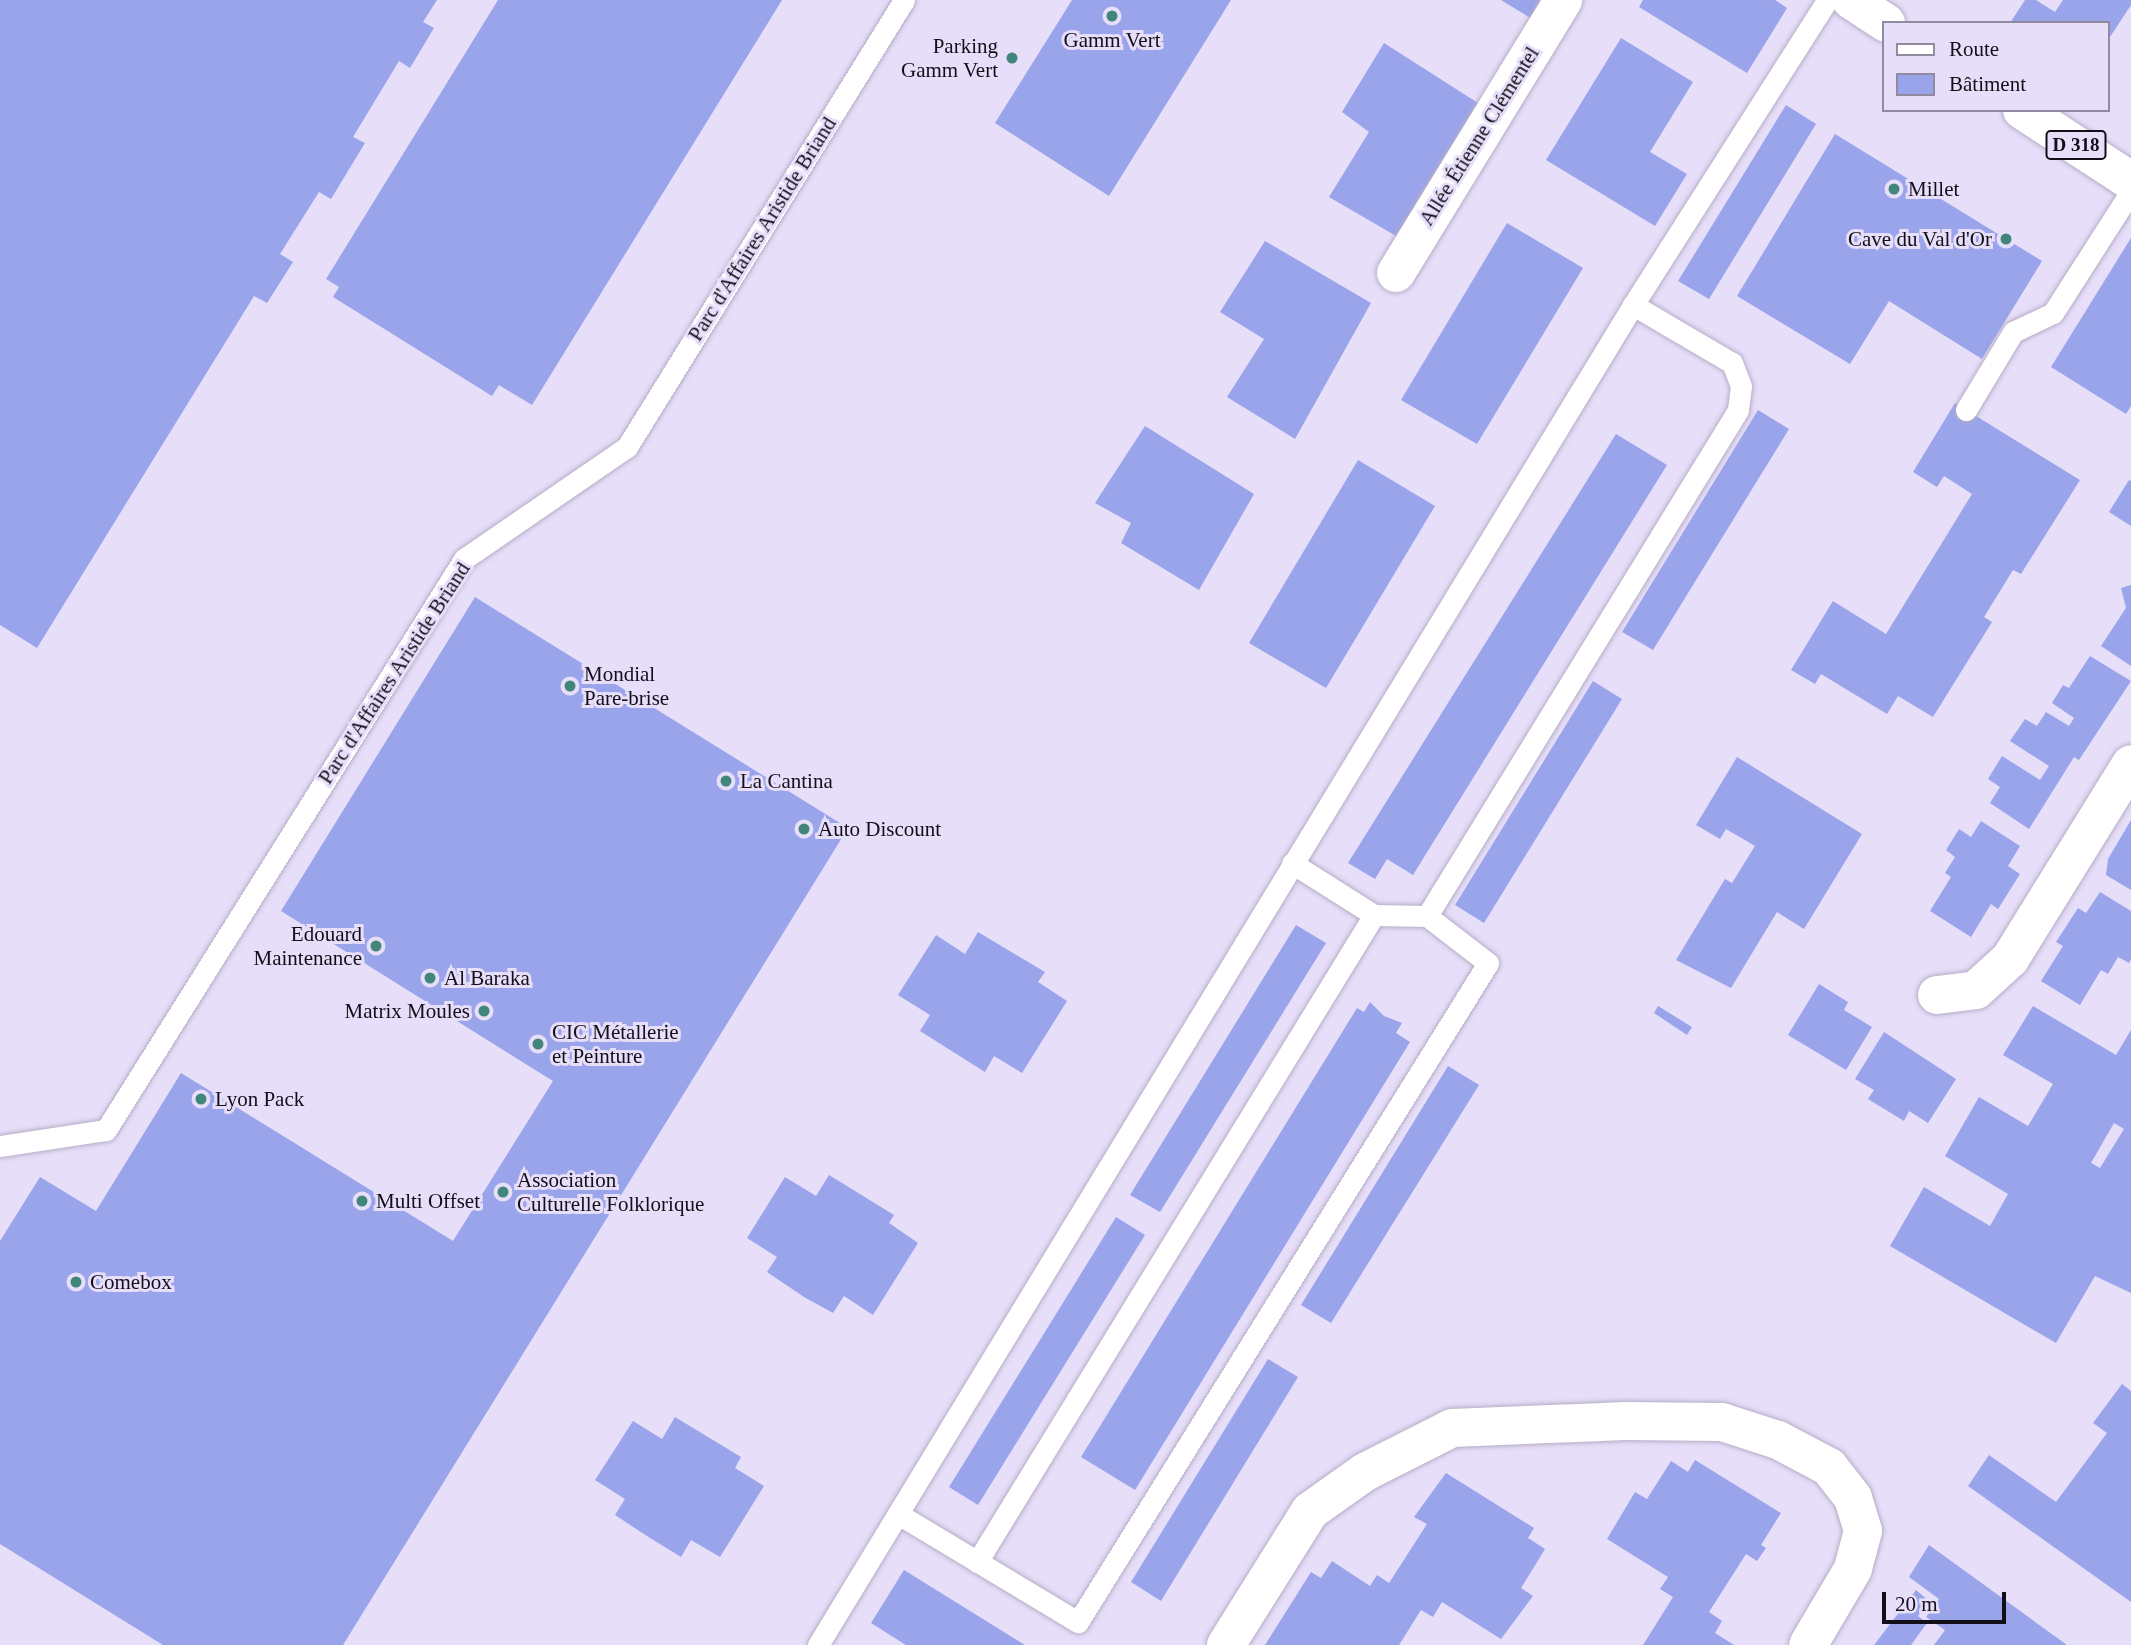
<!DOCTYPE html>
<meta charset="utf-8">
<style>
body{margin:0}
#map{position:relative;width:2131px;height:1645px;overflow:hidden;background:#e7def9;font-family:Georgia,serif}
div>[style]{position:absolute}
.building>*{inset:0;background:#99a4ea}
.roads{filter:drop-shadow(0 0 2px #b6adc7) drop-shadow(0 0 2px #b6adc7)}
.service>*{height:21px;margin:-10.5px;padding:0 10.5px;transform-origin:10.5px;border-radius:10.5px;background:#fff}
.minor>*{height:38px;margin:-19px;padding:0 19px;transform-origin:19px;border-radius:19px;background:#fff}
.primary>*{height:38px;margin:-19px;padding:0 19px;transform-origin:19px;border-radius:19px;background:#fff}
.dots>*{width:19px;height:19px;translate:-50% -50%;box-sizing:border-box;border:4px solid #e7def9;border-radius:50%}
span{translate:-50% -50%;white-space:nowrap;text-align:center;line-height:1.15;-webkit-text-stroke:6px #e7def9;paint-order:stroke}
.shield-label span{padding:2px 5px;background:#e7def9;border:2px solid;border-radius:5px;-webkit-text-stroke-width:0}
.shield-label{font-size:19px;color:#120f18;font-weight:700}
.poi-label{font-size:21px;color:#120f18}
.right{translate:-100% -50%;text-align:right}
.left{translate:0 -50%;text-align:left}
.street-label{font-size:21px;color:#120f18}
.legend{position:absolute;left:1882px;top:21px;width:228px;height:91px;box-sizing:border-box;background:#e7def9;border:2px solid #928b9f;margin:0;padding:9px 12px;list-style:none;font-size:21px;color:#120f18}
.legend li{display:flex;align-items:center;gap:14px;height:35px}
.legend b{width:35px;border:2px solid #928b9f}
.scale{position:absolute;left:1882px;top:1592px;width:124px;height:32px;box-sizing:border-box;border:4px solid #120f18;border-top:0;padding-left:9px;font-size:21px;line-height:24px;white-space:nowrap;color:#120f18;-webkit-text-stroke:5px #e7def9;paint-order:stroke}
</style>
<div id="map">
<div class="building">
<i style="clip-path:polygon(0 0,437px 0,423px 22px,434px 28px,410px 68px,399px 61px,353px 137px,365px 143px,331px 199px,319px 192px,280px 254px,293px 262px,267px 303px,254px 296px,37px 648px,0 625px)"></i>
<i style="clip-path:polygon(498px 0,782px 0,532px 405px,499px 385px,492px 396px,333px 297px,339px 287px,326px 279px)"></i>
<i style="clip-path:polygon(1072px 0,1231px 0,1109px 196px,995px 123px)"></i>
<i style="clip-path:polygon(1501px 0,1557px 0,1542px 25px)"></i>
<i style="clip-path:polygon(1643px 0,1775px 0,1787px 8px,1747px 73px,1639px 7px)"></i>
<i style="clip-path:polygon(2025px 0,2036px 0,2055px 12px,2063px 0,2131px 0,2131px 5px,2108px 40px,2108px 23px,2010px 23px)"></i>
<i style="clip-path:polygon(1621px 38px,1693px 82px,1650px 152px,1687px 174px,1655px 226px,1546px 160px)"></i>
<i style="clip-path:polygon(1384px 43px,1478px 103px,1396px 236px,1329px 197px,1369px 132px,1342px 112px)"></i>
<i style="clip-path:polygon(1786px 105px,1816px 124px,1709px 299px,1678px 281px)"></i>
<i style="clip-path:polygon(1835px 134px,2042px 261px,1982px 359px,1889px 301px,1850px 364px,1737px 296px)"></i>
<i style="clip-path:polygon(1507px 223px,1583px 268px,1477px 444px,1401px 400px)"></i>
<i style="clip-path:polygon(2131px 238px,2131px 406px,2126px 414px,2051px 367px)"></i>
<i style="clip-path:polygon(1265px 241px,1371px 303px,1295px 439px,1227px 397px,1264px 339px,1220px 312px)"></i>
<i style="clip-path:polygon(1955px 403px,2080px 480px,2021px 574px,2013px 570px,1984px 617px,1992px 622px,1933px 717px,1898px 696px,1887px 714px,1821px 674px,1815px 684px,1791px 670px,1833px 601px,1886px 634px,1972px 494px,1944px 476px,1937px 487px,1913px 472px)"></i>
<i style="clip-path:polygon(1758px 410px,1789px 429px,1653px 650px,1622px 632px)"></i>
<i style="clip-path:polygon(1145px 426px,1254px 494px,1199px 590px,1121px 543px,1131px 523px,1095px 503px)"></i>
<i style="clip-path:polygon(1616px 434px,1667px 465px,1413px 875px,1387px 859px,1375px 879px,1348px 863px)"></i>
<i style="clip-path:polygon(1358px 460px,1435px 506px,1326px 688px,1249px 643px)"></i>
<i style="clip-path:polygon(2129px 480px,2131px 481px,2131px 526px,2109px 512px)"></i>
<i style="clip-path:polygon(2131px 585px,2131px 666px,2101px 646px,2126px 608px,2121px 588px)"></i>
<i style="clip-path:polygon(475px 597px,848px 828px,343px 1645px,163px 1645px,0 1544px,0 1241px,40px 1177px,96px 1211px,181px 1073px,453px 1241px,553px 1081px,281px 911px)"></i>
<i style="clip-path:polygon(2090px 656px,2131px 681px,2079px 760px,2074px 757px,2029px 829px,1990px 803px,2000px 787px,1988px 779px,2002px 756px,2040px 780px,2049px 766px,2010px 741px,2025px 719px,2037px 726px,2046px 712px,2069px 726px,2074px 718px,2052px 703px,2063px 685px,2069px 688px)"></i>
<i style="clip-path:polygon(1593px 681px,1622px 699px,1484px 923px,1455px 905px)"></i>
<i style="clip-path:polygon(1737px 757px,1862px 834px,1804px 929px,1777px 912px,1731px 988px,1676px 960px,1725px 879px,1732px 883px,1755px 846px,1726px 829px,1720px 839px,1696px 825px)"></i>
<i style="clip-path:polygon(2131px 820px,2131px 890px,2106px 875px,2108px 859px)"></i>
<i style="clip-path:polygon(1981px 821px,2020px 846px,2008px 866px,2020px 874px,1998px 909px,1991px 904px,1971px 937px,1930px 911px,1951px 877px,1945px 873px,1955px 857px,1946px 850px,1959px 829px,1971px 837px)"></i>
<i style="clip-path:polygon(2100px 892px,2131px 911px,2131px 959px,2129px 963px,2118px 957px,2108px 974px,2101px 970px,2080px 1005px,2041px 981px,2063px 946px,2056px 942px,2078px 908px,2086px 913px)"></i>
<i style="clip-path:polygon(1296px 925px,1326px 943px,1160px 1212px,1130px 1195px)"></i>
<i style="clip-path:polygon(978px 932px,1045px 972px,1038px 982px,1067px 1001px,1022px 1073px,994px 1056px,985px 1072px,920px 1031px,930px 1015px,898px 995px,936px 935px,965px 954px)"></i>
<i style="clip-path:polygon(1819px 984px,1848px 1002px,1844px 1010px,1872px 1027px,1846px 1070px,1788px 1035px)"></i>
<i style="clip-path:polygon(1370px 1002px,1384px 1016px,1402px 1023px,1396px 1033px,1410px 1042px,1135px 1490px,1081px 1457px,1357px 1008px,1364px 1012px)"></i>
<i style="clip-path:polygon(1658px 1006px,1692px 1027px,1687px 1035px,1654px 1013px)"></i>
<i style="clip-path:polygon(evenodd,2033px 1006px,2116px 1055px,2131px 1030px,2131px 1293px,2095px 1276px,2056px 1343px,1890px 1246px,1924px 1187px,1990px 1226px,2008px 1194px,1945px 1156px,1979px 1097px,2028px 1126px,2053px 1084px,2003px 1055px,2033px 1006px,2114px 1123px,2124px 1129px,2100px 1168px,2091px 1163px,2114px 1123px)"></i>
<i style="clip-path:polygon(1884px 1032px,1956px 1079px,1928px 1123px,1909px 1111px,1904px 1121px,1868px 1099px,1874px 1090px,1855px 1079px)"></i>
<i style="clip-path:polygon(1448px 1066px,1479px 1085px,1331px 1323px,1301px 1305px)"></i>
<i style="clip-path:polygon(829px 1175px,894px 1215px,889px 1223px,918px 1243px,873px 1315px,844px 1296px,833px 1313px,804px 1297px,767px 1272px,777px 1257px,747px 1238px,785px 1177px,816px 1196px)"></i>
<i style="clip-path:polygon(1116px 1217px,1145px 1235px,978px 1505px,949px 1487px)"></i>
<i style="clip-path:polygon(1268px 1359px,1298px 1377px,1161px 1601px,1131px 1582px)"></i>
<i style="clip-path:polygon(2122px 1384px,2131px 1391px,2131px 1602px,1968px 1486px,1989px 1455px,2056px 1502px,2107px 1433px,2093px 1423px)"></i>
<i style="clip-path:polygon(675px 1417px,741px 1457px,735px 1468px,764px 1486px,720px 1557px,691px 1540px,681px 1557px,650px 1538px,615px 1515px,625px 1499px,595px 1480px,633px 1421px,662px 1439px)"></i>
<i style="clip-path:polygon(1695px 1460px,1781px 1513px,1761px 1545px,1766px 1548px,1757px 1561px,1746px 1554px,1709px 1612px,1722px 1621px,1715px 1633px,1734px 1645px,1643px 1645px,1673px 1597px,1660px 1589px,1668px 1577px,1607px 1539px,1635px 1492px,1647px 1499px,1671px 1461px,1688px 1472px)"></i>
<i style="clip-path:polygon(1446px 1473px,1534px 1528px,1528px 1538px,1545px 1549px,1521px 1588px,1533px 1596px,1501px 1639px,1442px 1602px,1433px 1617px,1421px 1610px,1399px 1645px,1265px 1645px,1311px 1572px,1321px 1578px,1332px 1561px,1370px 1586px,1377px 1575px,1389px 1583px,1427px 1524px,1414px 1517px)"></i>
<i style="clip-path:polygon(1929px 1545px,2067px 1645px,1934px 1645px,1945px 1630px,1926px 1617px,1939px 1599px,1909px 1577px)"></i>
<i style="clip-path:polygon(904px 1570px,1025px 1645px,906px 1645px,871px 1623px)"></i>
<i style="clip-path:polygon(1916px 1590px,1929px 1601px,1918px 1616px,1927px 1623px,1911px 1645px,1874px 1645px)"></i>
</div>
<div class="roads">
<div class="service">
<i style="left:1966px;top:410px;width:91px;rotate:-58.9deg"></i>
<i style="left:2013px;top:332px;width:44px;rotate:-25.4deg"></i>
<i style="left:2053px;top:313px;width:145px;rotate:-57.4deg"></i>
<i style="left:1427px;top:916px;width:594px;rotate:-58.42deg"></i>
<i style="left:1738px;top:410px;width:24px;rotate:-83deg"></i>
<i style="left:1741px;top:386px;width:25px;rotate:-111deg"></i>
<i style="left:1732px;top:363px;width:115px;rotate:-149.6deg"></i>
<i style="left:0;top:1146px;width:107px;rotate:-8.6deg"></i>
<i style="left:106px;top:1130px;width:674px;rotate:-57.91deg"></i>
<i style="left:464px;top:559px;width:198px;rotate:-34.5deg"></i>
<i style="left:627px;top:447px;width:526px;rotate:-58.21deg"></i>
<i style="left:898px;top:1514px;width:210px;rotate:31deg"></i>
<i style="left:1078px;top:1622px;width:776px;rotate:-58.11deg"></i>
<i style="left:1488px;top:963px;width:77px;rotate:-142.4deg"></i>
<i style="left:1427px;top:916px;width:53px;rotate:-178.9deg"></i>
<i style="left:1374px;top:915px;width:97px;rotate:-147.6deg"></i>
<i style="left:977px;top:1562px;width:759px;rotate:-58.47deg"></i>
<i style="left:818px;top:1645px;width:1568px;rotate:-58.69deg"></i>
<i style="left:1633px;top:305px;width:361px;rotate:-57.5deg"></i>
</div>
<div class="minor">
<i style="left:1396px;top:273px;width:320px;rotate:-58.5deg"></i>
<i style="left:1937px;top:995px;width:39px;rotate:-7deg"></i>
<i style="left:1976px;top:990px;width:46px;rotate:-42.4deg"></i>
<i style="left:2010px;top:959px;width:229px;rotate:-58.2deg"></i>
<i style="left:1226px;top:1645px;width:158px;rotate:-57.9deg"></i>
<i style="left:1310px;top:1511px;width:67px;rotate:-35.3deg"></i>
<i style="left:1365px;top:1472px;width:97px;rotate:-26.8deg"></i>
<i style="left:1452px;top:1428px;width:173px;rotate:-2.3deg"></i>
<i style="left:1625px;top:1421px;width:97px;rotate:0.6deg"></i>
<i style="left:1722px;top:1422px;width:59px;rotate:17.8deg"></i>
<i style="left:1778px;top:1440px;width:58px;rotate:27.9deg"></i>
<i style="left:1829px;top:1467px;width:39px;rotate:52deg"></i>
<i style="left:1853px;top:1498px;width:34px;rotate:73deg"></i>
<i style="left:1863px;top:1531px;width:39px;rotate:105deg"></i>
<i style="left:1853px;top:1569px;width:88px;rotate:120.6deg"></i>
</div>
<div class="primary">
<i style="left:1851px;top:0;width:42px;rotate:33.3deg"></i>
<i style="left:2022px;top:110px;width:130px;rotate:33.1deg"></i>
</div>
</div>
<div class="dots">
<i style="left:1112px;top:16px;background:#42867b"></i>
<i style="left:1012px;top:58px;background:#42867b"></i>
<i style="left:1894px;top:189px;background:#42867b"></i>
<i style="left:2006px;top:239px;background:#42867b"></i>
<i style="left:570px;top:686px;background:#42867b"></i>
<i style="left:726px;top:781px;background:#42867b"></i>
<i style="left:804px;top:829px;background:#42867b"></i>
<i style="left:376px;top:946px;background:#42867b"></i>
<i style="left:430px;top:978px;background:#42867b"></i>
<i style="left:484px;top:1011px;background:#42867b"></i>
<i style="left:538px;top:1044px;background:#42867b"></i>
<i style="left:201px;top:1099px;background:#42867b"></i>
<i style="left:503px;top:1192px;background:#42867b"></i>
<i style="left:362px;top:1201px;background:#42867b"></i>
<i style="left:76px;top:1282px;background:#42867b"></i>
</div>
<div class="shield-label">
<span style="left:2076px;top:145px">D 318</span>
</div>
<div class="poi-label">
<span style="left:1112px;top:40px">Gamm Vert</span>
<span class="right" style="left:998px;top:58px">Parking<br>Gamm Vert</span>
<span class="left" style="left:1908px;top:189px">Millet</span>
<span class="right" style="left:1992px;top:239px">Cave du Val d'Or</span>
<span class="left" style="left:584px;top:686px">Mondial<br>Pare-brise</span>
<span class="left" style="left:740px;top:781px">La Cantina</span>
<span class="left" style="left:818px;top:829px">Auto Discount</span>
<span class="right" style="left:362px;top:946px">Edouard<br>Maintenance</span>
<span class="left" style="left:444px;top:978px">Al Baraka</span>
<span class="right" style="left:470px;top:1011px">Matrix Moules</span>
<span class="left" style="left:552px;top:1044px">CIC Métallerie<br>et Peinture</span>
<span class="left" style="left:215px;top:1099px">Lyon Pack</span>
<span class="left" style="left:517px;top:1192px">Association<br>Culturelle Folklorique</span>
<span class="left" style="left:376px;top:1201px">Multi Offset</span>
<span class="left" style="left:90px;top:1282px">Comebox</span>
</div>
<div class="street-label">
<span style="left:1479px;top:136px;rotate:-58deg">Allée Étienne Clémentel</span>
<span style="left:762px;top:229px;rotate:-58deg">Parc d'Affaires Aristide Briand</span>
<span style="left:394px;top:673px;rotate:-57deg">Parc d'Affaires Aristide Briand</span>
</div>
<ul class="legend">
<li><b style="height:9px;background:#fff"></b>Route</li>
<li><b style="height:19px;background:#99a4ea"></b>Bâtiment</li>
</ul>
<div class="scale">20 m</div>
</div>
